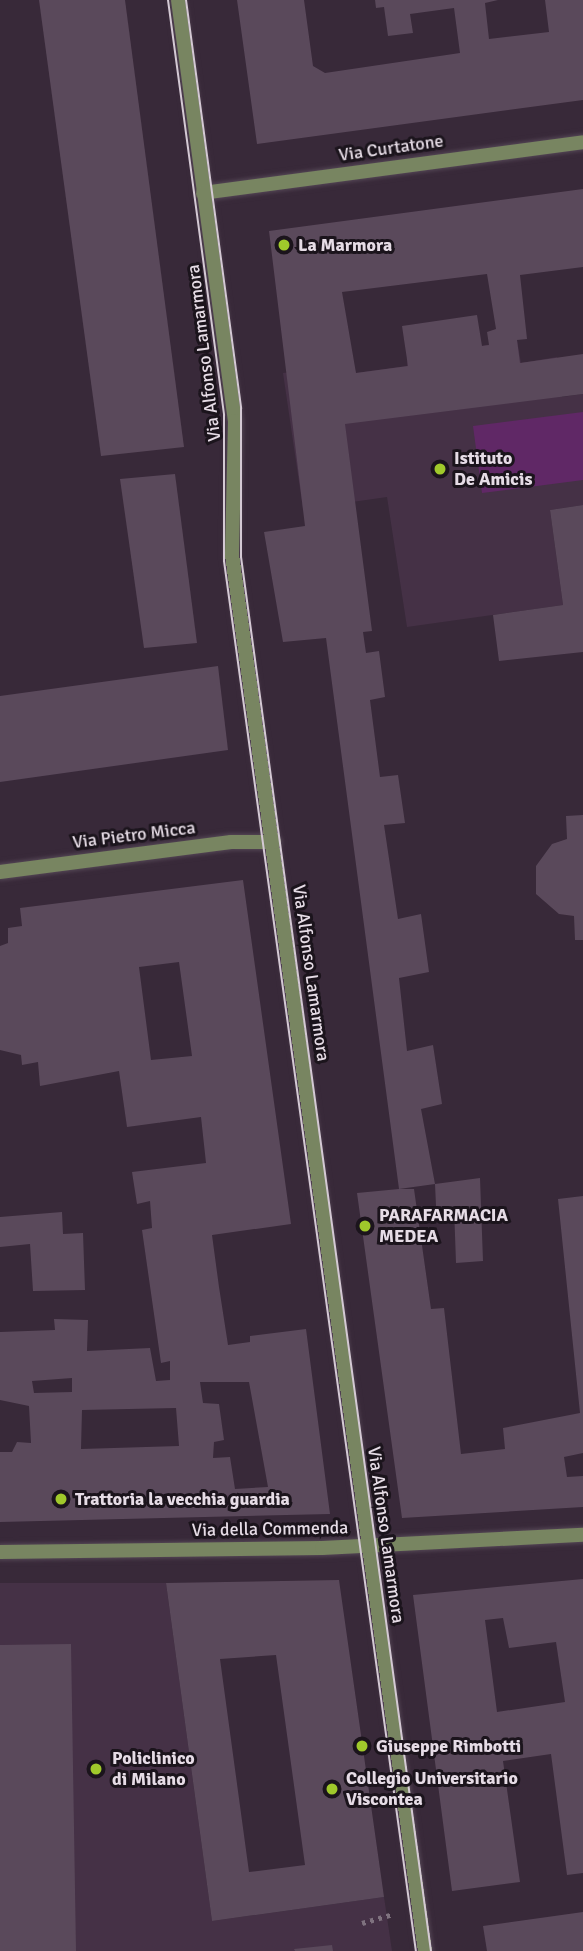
<!DOCTYPE html>
<style>
body{margin:0}
#map{position:relative;width:583px;height:1951px;overflow:hidden;background:#382939;font-family:Signika,sans-serif}
div>[style]{position:absolute}
.built>*{inset:0;background:#453146}
.green>*{inset:0;background:#602866}
.building>*{inset:0;background:#5a495b}
.path>*{height:4.5px;margin-top:-2.25px;transform-origin:0;background:repeating-linear-gradient(90deg,#7f727f 0 3.5px,transparent 0 8.5px)}
.roads{filter:drop-shadow(0 0 2px #544655) drop-shadow(0 0 2px #544655)}
.minor>*{height:14px;margin:-7px;padding:0 7px;transform-origin:7px;border-radius:7px;background:#788561}
.tram>*{height:2px;margin:-1px;padding:0 1px;transform-origin:1px;border-radius:1px;background:#d4c9d4}
.dots>*{width:19px;height:19px;translate:-50% -50%;box-sizing:border-box;border:4px solid #1b141c;border-radius:50%}
span{translate:-50% -50%;white-space:nowrap;text-align:center;line-height:1.15;-webkit-text-stroke:6px #1b141c;paint-order:stroke}
.street-label{font-size:18px;color:#e6dce6}
.poi-label{font-size:18px;color:#e6dce6;font-weight:700}
.left{translate:0 -50%;text-align:left}
</style>
<div id="map">
<div class="built">
<i style="clip-path:polygon(517px 340px,521px 363px,557px 357px,562px 397px,583px 394px,583px 505px,550px 510px,563px 605px,407px 627px,387px 497px,303px 509px,283px 373px,353px 364px,356px 373px,407px 366px,407px 358px)"></i>
<i style="clip-path:polygon(0 1583px,166px 1583px,212px 1921px,384px 1897px,392px 1951px,0 1951px)"></i>
</div>
<div class="green">
<i style="clip-path:polygon(583px 412px,583px 480px,482px 493px,473px 426px)"></i>
</div>
<div class="building">
<i style="clip-path:polygon(39px 0,125px 0,184px 447px,101px 456px)"></i>
<i style="clip-path:polygon(237px 0,304px 0,313px 66px,325px 73px,460px 53px,454px 8px,410px 14px,413px 33px,388px 36px,384px 7px,376px 8px,375px 0,498px 0,485px 3px,489px 39px,549px 32px,545px 0,583px 0,583px 100px,257px 144px)"></i>
<i style="clip-path:polygon(evenodd,583px 189px,583px 267px,520px 275px,527px 339px,517px 340px,520px 363px,583px 354px,583px 394px,345px 424px,372px 631px,363px 632px,366px 653px,379px 651px,385px 697px,370px 700px,380px 777px,398px 775px,405px 823px,384px 825px,398px 919px,421px 914px,429px 972px,399px 978px,407px 1051px,433px 1045px,442px 1104px,421px 1109px,435px 1184px,399px 1189px,414px 1189px,431px 1309px,444px 1308px,461px 1454px,505px 1449px,503px 1428px,580px 1413px,558px 1199px,583px 1196px,583px 1453px,564px 1457px,567px 1477px,583px 1476px,583px 1507px,402px 1518px,357px 1193px,399px 1189px,326px 638px,283px 642px,264px 532px,305px 526px,269px 231px,583px 189px,487px 274px,496px 329px,487px 332px,489px 345px,482px 346px,477px 315px,402px 326px,408px 366px,356px 373px,342px 292px,487px 274px)"></i>
<i style="clip-path:polygon(175px 474px,197px 643px,144px 648px,120px 479px)"></i>
<i style="clip-path:polygon(583px 505px,583px 652px,499px 661px,493px 615px,563px 605px,550px 510px)"></i>
<i style="clip-path:polygon(218px 666px,228px 750px,0 782px,0 696px)"></i>
<i style="clip-path:polygon(583px 815px,583px 940px,575px 940px,574px 916px,559px 914px,536px 894px,536px 866px,552px 844px,567px 839px,566px 816px)"></i>
<i style="clip-path:polygon(evenodd,243px 880px,291px 1224px,212px 1235px,219px 1287px,228px 1345px,250px 1342px,250px 1336px,306px 1329px,330px 1514px,0 1522px,0 1452px,12px 1452px,17px 1442px,31px 1443px,29px 1406px,0 1400px,0 1332px,55px 1330px,54px 1319px,88px 1320px,87px 1351px,150px 1348px,156px 1381px,170px 1380px,170px 1361px,161px 1363px,142px 1230px,152px 1228px,150px 1201px,137px 1204px,132px 1172px,206px 1163px,201px 1117px,127px 1127px,119px 1071px,40px 1086px,38px 1062px,22px 1065px,21px 1055px,0 1050px,0 946px,8px 943px,8px 928px,22px 926px,20px 908px,243px 880px,179px 962px,192px 1056px,151px 1060px,139px 967px,179px 962px,243px 880px,72px 1378px,72px 1392px,34px 1393px,32px 1381px,72px 1378px,243px 880px,200px 1382px,249px 1382px,268px 1487px,235px 1489px,230px 1457px,213px 1458px,214px 1442px,224px 1440px,219px 1404px,203px 1403px,200px 1382px,243px 880px,176px 1408px,179px 1446px,81px 1449px,82px 1410px,176px 1408px)"></i>
<i style="clip-path:polygon(480px 1178px,483px 1261px,456px 1263px,454px 1207px,436px 1206px,435px 1184px)"></i>
<i style="clip-path:polygon(62px 1212px,63px 1234px,83px 1233px,85px 1290px,33px 1291px,30px 1244px,0 1247px,0 1217px)"></i>
<i style="clip-path:polygon(evenodd,583px 1579px,583px 1873px,567px 1875px,551px 1754px,503px 1761px,520px 1882px,452px 1891px,413px 1595px,583px 1579px,503px 1618px,509px 1648px,556px 1642px,565px 1702px,497px 1712px,485px 1620px,503px 1618px)"></i>
<i style="clip-path:polygon(evenodd,339px 1580px,384px 1897px,212px 1921px,166px 1583px,339px 1580px,276px 1655px,305px 1865px,249px 1872px,220px 1659px,276px 1655px)"></i>
<i style="clip-path:polygon(71px 1644px,76px 1951px,0 1951px,0 1645px)"></i>
<i style="clip-path:polygon(583px 1912px,583px 1951px,487px 1951px,483px 1926px)"></i>
<i style="clip-path:polygon(332px 1945px,333px 1951px,295px 1951px,294px 1949px)"></i>
</div>
<div class="path">
<i style="left:362px;top:1923px;width:33px;rotate:-16deg"></i>
</div>
<div class="roads">
<div class="minor">
<i style="left:178px;top:0;width:425px;rotate:82.3deg"></i>
<i style="left:235px;top:421px;width:134px;rotate:91.3deg"></i>
<i style="left:232px;top:555px;width:1409px;rotate:82.13deg"></i>
<i style="left:203px;top:193px;width:383px;rotate:-7.6deg"></i>
<i style="left:0;top:872px;width:233px;rotate:-7.4deg"></i>
<i style="left:231px;top:842px;width:43px"></i>
<i style="left:0;top:1552px;width:322px;rotate:-0.7deg"></i>
<i style="left:322px;top:1548px;width:261px;rotate:-2.9deg"></i>
</div>
</div>
<div class="tram">
<i style="left:168px;top:0;width:419px;rotate:82.3deg"></i>
<i style="left:224px;top:415px;width:146px;rotate:90deg"></i>
<i style="left:224px;top:561px;width:1403px;rotate:82.14deg"></i>
<i style="left:186px;top:0;width:412px;rotate:82.3deg"></i>
<i style="left:241px;top:408px;width:149px;rotate:90deg"></i>
<i style="left:241px;top:557px;width:1407px;rotate:82.24deg"></i>
</div>
<div class="dots">
<i style="left:284px;top:245px;background:#a0c92b"></i>
<i style="left:440px;top:469px;background:#a0c92b"></i>
<i style="left:365px;top:1226px;background:#a0c92b"></i>
<i style="left:61px;top:1499px;background:#a0c92b"></i>
<i style="left:362px;top:1746px;background:#a0c92b"></i>
<i style="left:96px;top:1769px;background:#a0c92b"></i>
<i style="left:332px;top:1789px;background:#a0c92b"></i>
</div>
<div class="street-label">
<span style="left:391px;top:148px;rotate:-8deg">Via Curtatone</span>
<span style="left:204px;top:353px;rotate:-97deg">Via Alfonso Lamarmora</span>
<span style="left:134px;top:835px;rotate:-7deg">Via Pietro Micca</span>
<span style="left:311px;top:973px;rotate:82deg">Via Alfonso Lamarmora</span>
<span style="left:270px;top:1529px;rotate:-1deg">Via della Commenda</span>
<span style="left:386px;top:1535px;rotate:82deg">Via Alfonso Lamarmora</span>
</div>
<div class="poi-label">
<span class="left" style="left:298px;top:245px">La Marmora</span>
<span class="left" style="left:454px;top:469px">Istituto<br>De Amicis</span>
<span class="left" style="left:379px;top:1226px">PARAFARMACIA<br>MEDEA</span>
<span class="left" style="left:75px;top:1499px">Trattoria la vecchia guardia</span>
<span class="left" style="left:376px;top:1746px">Giuseppe Rimbotti</span>
<span class="left" style="left:112px;top:1769px">Policlinico<br>di Milano</span>
<span class="left" style="left:346px;top:1789px">Collegio Universitario<br>Viscontea</span>
</div>
</div>
